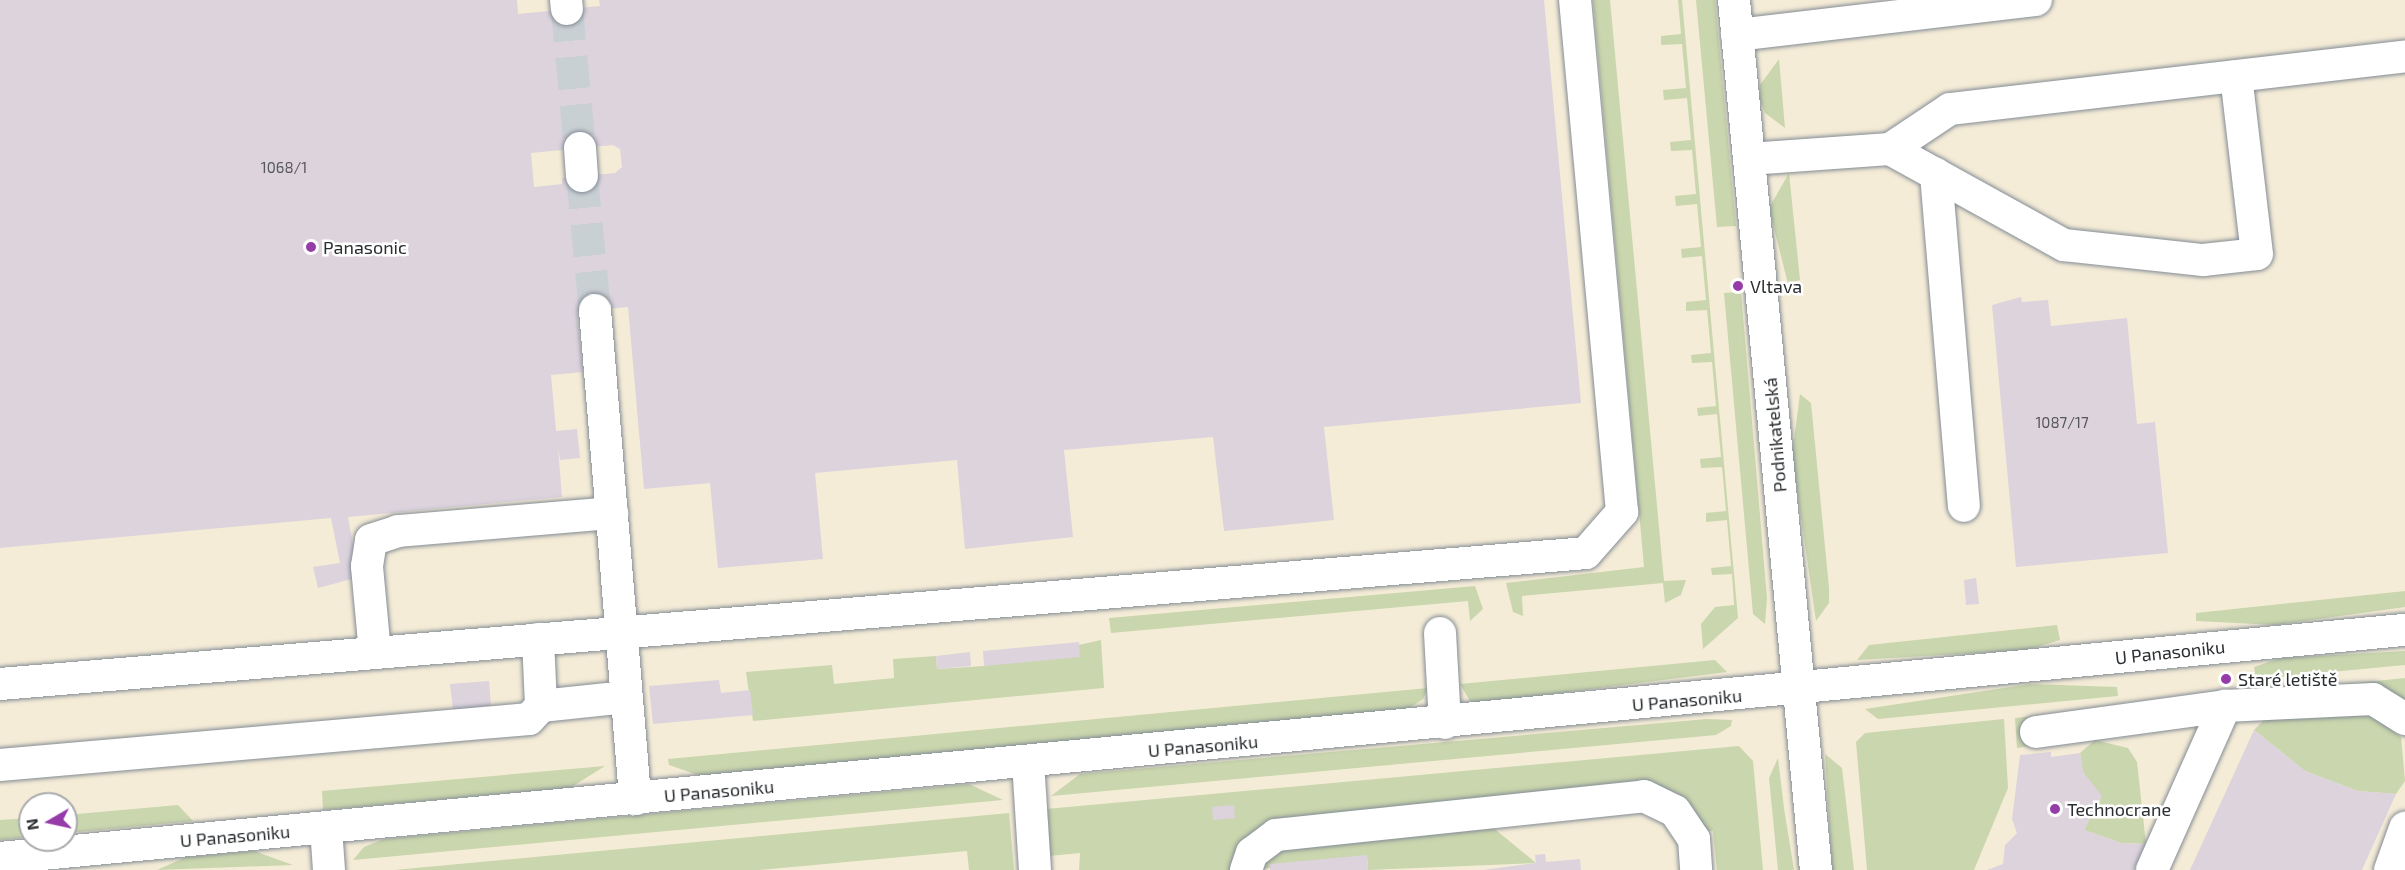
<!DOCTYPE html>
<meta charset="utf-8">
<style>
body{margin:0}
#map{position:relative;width:2405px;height:870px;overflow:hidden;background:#f1f8fd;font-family:"Exo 2",sans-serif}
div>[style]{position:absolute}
.industrial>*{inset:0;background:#f5ecd7}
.green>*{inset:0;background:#cad6ad}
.building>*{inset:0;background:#dcd3dd}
.minor-tunnel>*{height:32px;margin-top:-16px;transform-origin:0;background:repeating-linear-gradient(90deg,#c9d0d4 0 32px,transparent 0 48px)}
.roads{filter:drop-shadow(0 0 2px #838c95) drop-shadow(0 0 2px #838c95)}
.minor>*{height:32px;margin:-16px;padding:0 16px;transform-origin:16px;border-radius:16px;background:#fff}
.dots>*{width:16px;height:16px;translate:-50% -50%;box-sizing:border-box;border:3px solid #fff;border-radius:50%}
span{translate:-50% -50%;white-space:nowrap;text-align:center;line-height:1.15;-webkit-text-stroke:5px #fff;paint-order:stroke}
.number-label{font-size:15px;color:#56575c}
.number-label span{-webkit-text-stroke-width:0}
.poi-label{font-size:18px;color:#2a2e31}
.left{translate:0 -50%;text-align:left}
.street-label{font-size:18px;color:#2a2e31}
.north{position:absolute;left:18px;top:792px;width:60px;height:60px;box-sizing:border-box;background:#fff;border:2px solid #aaabad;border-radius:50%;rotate:261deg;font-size:16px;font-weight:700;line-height:24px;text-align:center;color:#2a2e31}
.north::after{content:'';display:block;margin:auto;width:21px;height:27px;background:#953ca8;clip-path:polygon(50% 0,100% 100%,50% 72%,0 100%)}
</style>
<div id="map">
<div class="industrial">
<i style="clip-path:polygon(evenodd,0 0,2405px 0,2405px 870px,0 870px,0 0,30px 804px,66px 804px,66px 840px,30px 840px,30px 804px)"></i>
</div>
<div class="green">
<i style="clip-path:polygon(1593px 0,1610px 0,1664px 581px,1686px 580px,1681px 595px,1665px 603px,1663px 583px,1522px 596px,1523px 616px,1513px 612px,1506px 583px,1644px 567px)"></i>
<i style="clip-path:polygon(1678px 0,1682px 0,1738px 618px,1703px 649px,1701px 624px,1715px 607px,1734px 605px,1732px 574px,1712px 575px,1711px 568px,1731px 566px,1727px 520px,1706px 522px,1706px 513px,1726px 511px,1722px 467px,1701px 468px,1700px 459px,1721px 457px,1717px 414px,1698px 416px,1697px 408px,1716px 406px,1712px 362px,1692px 363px,1691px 355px,1711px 353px,1707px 310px,1686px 311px,1686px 302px,1706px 300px,1702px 256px,1682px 258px,1681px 249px,1701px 247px,1697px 204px,1676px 206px,1675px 196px,1696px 194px,1692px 150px,1671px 151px,1670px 142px,1691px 140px,1687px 98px,1664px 100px,1663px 90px,1686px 88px,1682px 44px,1661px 45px,1661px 36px,1681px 34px)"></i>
<i style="clip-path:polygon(1696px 0,1715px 0,1736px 226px,1717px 227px)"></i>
<i style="clip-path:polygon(1779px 59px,1785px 128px,1765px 113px,1759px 97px,1760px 85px)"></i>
<i style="clip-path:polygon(1789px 173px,1800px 280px,1788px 284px,1769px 208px)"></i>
<i style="clip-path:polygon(1741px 292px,1767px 598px,1765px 624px,1753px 614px,1724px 293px)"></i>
<i style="clip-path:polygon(1800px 394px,1811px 403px,1829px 588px,1829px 603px,1816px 621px,1792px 455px)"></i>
<i style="clip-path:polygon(1475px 586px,1483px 609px,1470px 621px,1468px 601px,1111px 633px,1109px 618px)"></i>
<i style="clip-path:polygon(2405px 591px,2405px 607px,2276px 625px,2196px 621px,2196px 613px)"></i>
<i style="clip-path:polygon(2057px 625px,2060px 640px,2027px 650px,1857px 660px,1869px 645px)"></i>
<i style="clip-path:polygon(1101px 640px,1104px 688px,753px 721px,746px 672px,832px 665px,834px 684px,894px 678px,893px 659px,936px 656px,937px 669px,984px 666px)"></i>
<i style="clip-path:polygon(2405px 651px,2405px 665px,2256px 679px,2254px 667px,2281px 658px)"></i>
<i style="clip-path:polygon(1715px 660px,1727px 672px,1479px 703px,1470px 701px,1460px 684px)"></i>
<i style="clip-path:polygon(2405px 678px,2405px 704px,2389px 694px,2017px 748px,2015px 718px)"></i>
<i style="clip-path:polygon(2030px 684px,2117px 687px,2118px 696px,1878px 719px,1865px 709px)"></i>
<i style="clip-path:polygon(1428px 688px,1423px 699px,1408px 709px,701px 776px,669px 765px,668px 759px)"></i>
<i style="clip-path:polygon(2347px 714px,2375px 717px,2401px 737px,2405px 781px,2396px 794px,2358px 791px,2305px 771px,2254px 730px,2264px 720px)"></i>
<i style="clip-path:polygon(1707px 719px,1732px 720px,1731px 726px,1716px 735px,1051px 796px,1080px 774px)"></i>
<i style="clip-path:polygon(2004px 719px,2008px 788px,1974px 870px,1867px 870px,1856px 742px,1865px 733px)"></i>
<i style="clip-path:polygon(2095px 740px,2128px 748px,2137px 762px,2146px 844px,2121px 843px,2084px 830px,2100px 797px,2083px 772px,2080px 753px)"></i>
<i style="clip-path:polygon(1739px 746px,1753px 761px,1763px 870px,1717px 870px,1713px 831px,1707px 831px,1687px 808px,1278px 823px,1235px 870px,1079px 870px,1080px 853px,1049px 856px,1046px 809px)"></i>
<i style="clip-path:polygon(1825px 754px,1842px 768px,1854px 870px,1832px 870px)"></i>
<i style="clip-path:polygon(1778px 758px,1784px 808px,1794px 870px,1778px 870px,1769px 778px)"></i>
<i style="clip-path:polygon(605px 766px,570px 788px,323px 810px,322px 791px)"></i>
<i style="clip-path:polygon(969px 784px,1003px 800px,353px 860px,364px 847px,384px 839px)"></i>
<i style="clip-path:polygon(178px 805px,193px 821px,66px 833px,66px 815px)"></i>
<i style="clip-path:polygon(1009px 813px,1014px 870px,969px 870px,967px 851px,759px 870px,394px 870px)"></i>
<i style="clip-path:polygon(30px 818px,30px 837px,0 840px,0 820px)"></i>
<i style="clip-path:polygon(1485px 821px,1536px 863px,1368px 870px,1367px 856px,1254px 870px,1265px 850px)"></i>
<i style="clip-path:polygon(254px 851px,293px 865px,157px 870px,186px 857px)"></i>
</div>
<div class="building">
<i style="clip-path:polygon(evenodd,0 0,517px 0,518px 14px,600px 6px,599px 0,1544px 0,1581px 403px,1324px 427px,1334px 520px,1224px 531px,1213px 437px,1064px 450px,1073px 537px,965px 549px,957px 460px,815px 473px,823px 559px,718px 568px,710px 483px,644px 489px,628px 307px,577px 312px,583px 372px,551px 375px,556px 431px,577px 429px,580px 458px,560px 460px,558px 448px,562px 497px,348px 517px,359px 577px,318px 588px,313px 567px,340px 563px,331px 518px,0 548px,0 0,613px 145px,620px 149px,622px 167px,615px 173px,562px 178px,562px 184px,534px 187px,531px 153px,613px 145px)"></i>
<i style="clip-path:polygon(2021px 297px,2022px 302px,2048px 300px,2051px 326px,2127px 318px,2137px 424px,2155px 422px,2168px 553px,2016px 567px,1992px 305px)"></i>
<i style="clip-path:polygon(1976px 578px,1979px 604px,1966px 605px,1964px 580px)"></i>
<i style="clip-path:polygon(1079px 642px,1080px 657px,984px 666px,983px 651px)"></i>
<i style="clip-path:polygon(970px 652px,971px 666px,937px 669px,936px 656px)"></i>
<i style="clip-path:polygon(719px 680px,721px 693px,750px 690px,753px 715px,653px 724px,649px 686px)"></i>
<i style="clip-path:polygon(489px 681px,491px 706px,453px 710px,450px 684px)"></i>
<i style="clip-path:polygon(2254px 730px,2305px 771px,2358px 791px,2396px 794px,2362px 870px,2190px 870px)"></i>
<i style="clip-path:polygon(2051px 752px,2051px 757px,2080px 753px,2083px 772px,2102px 796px,2084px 830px,2121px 843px,2146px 844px,2134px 870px,1987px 870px,2003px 864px,2005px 845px,2017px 833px,2012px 819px,2020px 755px)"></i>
<i style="clip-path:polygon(1234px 805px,1235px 818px,1213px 820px,1212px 807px)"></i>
<i style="clip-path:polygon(1545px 854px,1546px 862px,1580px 859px,1581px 870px,1483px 870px,1536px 863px,1535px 855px)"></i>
<i style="clip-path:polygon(1367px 855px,1368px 870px,1270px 870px,1270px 864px)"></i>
</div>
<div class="minor-tunnel">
<i style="left:567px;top:9px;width:140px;rotate:84.7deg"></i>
<i style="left:582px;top:176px;width:135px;rotate:84.5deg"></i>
</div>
<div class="roads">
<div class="minor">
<i style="left:566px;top:0;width:9px;rotate:84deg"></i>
<i style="left:1734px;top:0;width:874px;rotate:84.62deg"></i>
<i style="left:1737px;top:35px;width:301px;rotate:-6.7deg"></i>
<i style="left:580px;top:148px;width:28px;rotate:86deg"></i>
<i style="left:1890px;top:149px;width:72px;rotate:-33.7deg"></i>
<i style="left:1950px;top:109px;width:458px;rotate:-6.6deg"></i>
<i style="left:1749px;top:159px;width:141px;rotate:-4.1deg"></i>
<i style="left:1890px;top:149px;width:199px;rotate:28.9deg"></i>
<i style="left:2064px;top:245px;width:140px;rotate:6.2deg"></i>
<i style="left:2203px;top:260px;width:54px;rotate:-6.3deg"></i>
<i style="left:2257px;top:254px;width:179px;rotate:-96.7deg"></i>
<i style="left:1936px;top:174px;width:333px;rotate:85.2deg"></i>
<i style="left:595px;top:310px;width:491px;rotate:85.3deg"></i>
<i style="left:1440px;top:633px;width:90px;rotate:86.8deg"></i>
<i style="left:538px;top:639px;width:67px;rotate:87.4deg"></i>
<i style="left:375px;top:653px;width:87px;rotate:-95.3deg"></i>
<i style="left:367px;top:566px;width:26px;rotate:-81deg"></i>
<i style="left:371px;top:540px;width:28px;rotate:-18deg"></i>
<i style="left:398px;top:531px;width:215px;rotate:-4.8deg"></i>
<i style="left:0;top:684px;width:1591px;rotate:-4.72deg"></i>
<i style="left:1586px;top:553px;width:55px;rotate:-48.7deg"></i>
<i style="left:1622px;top:512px;width:514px;rotate:-95.24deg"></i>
<i style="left:2036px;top:732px;width:191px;rotate:-7.8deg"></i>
<i style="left:2225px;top:706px;width:148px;rotate:-2.7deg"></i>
<i style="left:2373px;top:699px;width:38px;rotate:32deg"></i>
<i style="left:1028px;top:762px;width:108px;rotate:86.3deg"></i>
<i style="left:0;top:765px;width:531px;rotate:-4.97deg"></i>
<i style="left:529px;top:719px;width:18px;rotate:-47deg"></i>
<i style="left:541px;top:706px;width:86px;rotate:-6deg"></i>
<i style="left:326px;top:828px;width:42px;rotate:85.9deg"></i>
<i style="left:0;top:858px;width:2416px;rotate:-5.42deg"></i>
<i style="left:1246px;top:870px;width:18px;rotate:-71deg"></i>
<i style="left:1252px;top:853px;width:30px;rotate:-37deg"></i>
<i style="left:1276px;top:835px;width:370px;rotate:-6deg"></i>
<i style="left:1644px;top:796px;width:34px;rotate:26deg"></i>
<i style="left:1675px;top:811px;width:34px;rotate:56deg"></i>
<i style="left:1694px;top:839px;width:31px;rotate:86deg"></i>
<i style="left:2152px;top:870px;width:180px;rotate:-66deg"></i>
<i style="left:2390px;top:870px;width:45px;rotate:-70.3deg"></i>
</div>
</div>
<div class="dots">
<i style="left:311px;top:247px;background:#953ca8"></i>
<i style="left:1738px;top:286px;background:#953ca8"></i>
<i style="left:2226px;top:679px;background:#953ca8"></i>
<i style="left:2055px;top:809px;background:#953ca8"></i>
</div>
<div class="number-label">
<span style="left:284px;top:168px">1068/1</span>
<span style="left:2062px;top:423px">1087/17</span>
</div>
<div class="poi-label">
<span class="left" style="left:323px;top:247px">Panasonic</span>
<span class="left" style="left:1750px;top:286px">Vltava</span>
<span class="left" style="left:2238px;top:679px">Staré letiště</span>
<span class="left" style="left:2067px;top:809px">Technocrane</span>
</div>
<div class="street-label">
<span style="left:1775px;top:435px;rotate:-95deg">Podnikatelská</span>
<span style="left:2170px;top:652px;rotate:-6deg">U Panasoniku</span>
<span style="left:1687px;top:700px;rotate:-5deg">U Panasoniku</span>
<span style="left:1203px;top:746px;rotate:-5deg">U Panasoniku</span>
<span style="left:719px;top:791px;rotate:-5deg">U Panasoniku</span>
<span style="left:235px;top:836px;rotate:-5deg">U Panasoniku</span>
</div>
<div class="north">N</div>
</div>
